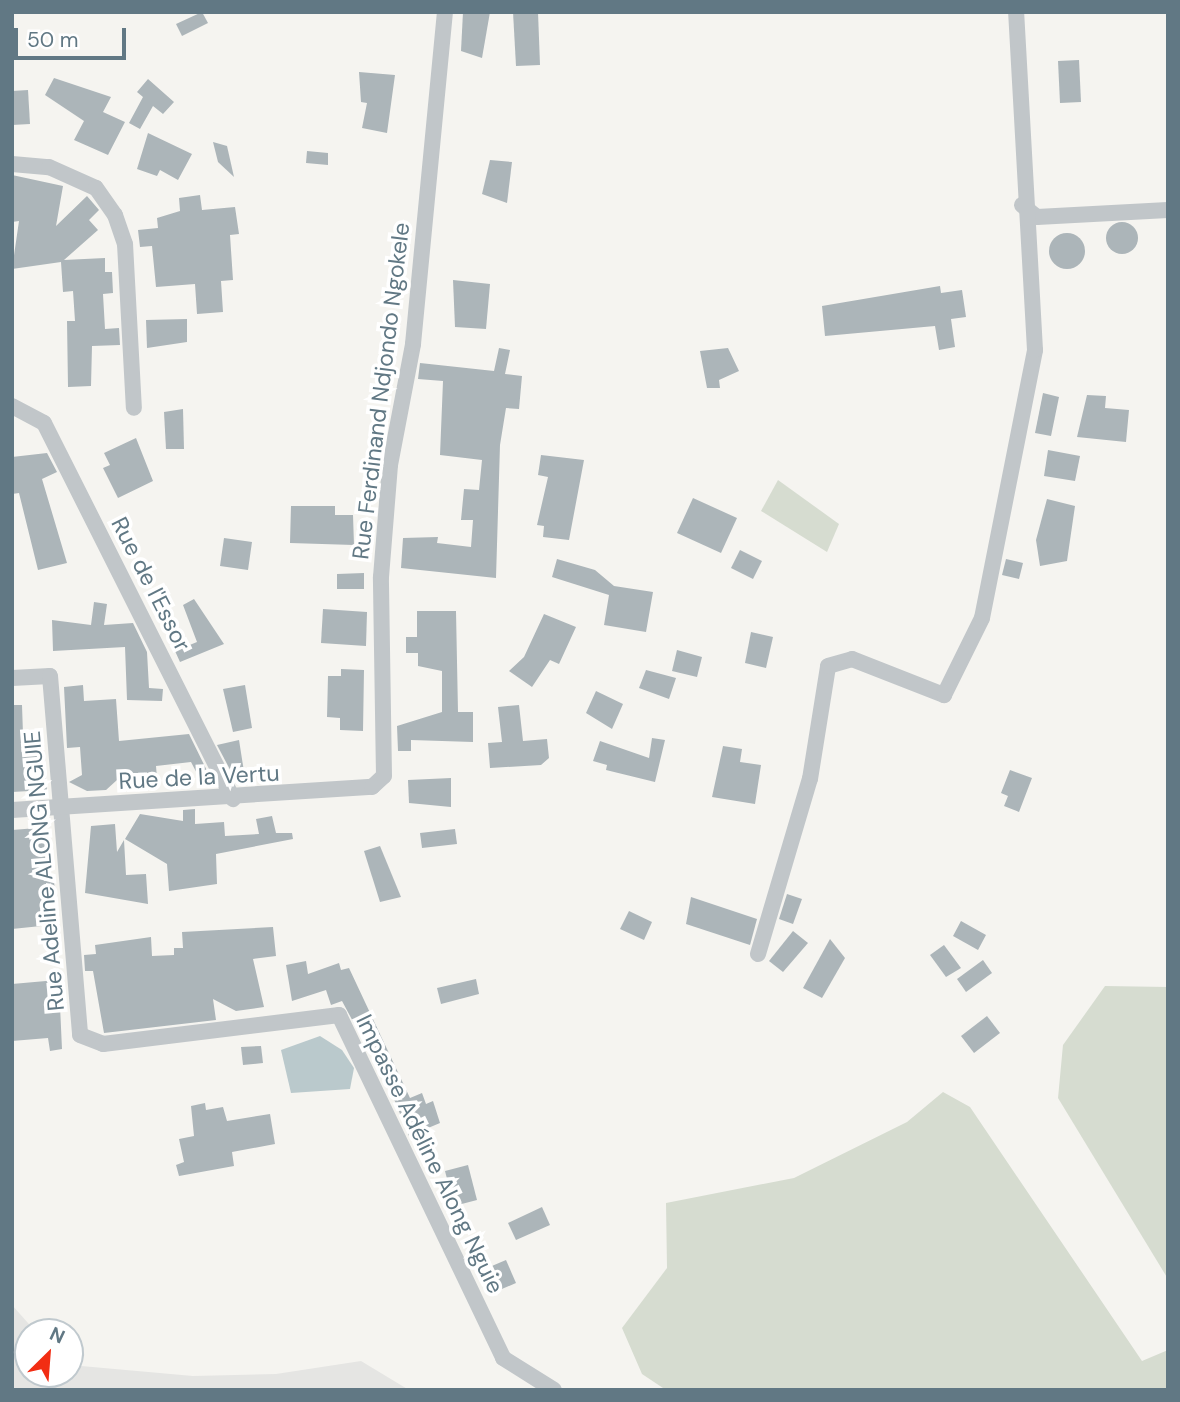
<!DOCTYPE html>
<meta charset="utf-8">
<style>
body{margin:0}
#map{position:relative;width:1180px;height:1402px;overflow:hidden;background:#f5f4f0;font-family:"DM Sans",sans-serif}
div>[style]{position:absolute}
.built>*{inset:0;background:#e5e5e3}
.green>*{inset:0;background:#d6dcd0}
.water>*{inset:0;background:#bac9cc}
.building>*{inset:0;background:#acb5b9}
.round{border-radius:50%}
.minor>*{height:16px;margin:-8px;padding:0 8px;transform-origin:8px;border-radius:8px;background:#c1c6c9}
span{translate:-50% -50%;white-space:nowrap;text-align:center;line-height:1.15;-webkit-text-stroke:7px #fff;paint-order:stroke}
.street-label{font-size:23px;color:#617884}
.frame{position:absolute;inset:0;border:14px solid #617884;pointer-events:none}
.north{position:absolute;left:14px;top:1318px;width:70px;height:70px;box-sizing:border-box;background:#fff;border:2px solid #c0c9ce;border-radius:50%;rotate:25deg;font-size:19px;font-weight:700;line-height:28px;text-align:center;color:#617884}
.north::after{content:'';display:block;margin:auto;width:24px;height:32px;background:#f22d13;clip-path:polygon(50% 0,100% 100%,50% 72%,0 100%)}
.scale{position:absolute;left:14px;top:28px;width:112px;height:32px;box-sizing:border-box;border:4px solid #617884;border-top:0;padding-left:9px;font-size:21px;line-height:24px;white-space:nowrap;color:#617884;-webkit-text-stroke:5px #fff;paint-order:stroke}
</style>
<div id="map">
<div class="built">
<i style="clip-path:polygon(12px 1305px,36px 1332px,28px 1332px,28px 1374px,70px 1374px,70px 1365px,193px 1376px,276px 1374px,361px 1361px,409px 1390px,12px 1390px)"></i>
</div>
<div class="green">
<i style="clip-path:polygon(778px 480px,839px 524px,827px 552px,761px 511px)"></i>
<i style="clip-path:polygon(1105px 986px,1168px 987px,1168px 1279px,1058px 1098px,1063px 1045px)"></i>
<i style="clip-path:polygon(943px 1092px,970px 1107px,1142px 1361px,1168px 1350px,1168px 1390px,666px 1390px,642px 1374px,622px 1328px,667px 1268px,666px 1203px,794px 1178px,907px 1122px)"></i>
</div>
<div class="water">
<i style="clip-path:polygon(320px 1036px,342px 1050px,354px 1068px,350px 1089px,291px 1093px,281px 1050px)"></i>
</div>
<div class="building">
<i style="clip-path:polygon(202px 12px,208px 23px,182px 36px,176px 24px)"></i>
<i style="clip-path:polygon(463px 12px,490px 12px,482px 58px,461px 51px)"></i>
<i style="clip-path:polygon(513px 12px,538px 12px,540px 65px,516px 66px)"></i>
<i style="clip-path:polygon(1079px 60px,1081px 102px,1060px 103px,1058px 61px)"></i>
<i style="clip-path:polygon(359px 72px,395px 75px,387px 133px,362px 128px,367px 103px,361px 102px)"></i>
<i style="clip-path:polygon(54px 78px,111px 97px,103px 112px,125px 122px,108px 155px,74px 140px,84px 121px,45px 95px)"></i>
<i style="clip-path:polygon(148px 79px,174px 102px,163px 114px,153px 106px,140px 129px,129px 123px,143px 97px,137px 92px)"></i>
<i style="clip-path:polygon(28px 90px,30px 124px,12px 125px,12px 91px)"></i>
<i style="clip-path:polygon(148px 133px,192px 154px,178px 180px,160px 170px,157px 176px,137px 169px)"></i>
<i style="clip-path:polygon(213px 142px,227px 146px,234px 177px,218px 162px)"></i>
<i style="clip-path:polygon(307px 151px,328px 153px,328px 165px,306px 163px)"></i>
<i style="clip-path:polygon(490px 160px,512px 162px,507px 203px,482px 194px)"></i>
<i style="clip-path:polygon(12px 175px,63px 186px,56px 226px,87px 196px,99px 210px,89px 220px,98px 230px,64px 260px,105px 258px,105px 272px,112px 272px,113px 293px,103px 294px,105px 329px,119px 328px,120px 345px,92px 346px,91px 386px,68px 387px,67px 321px,75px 321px,73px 291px,63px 292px,61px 262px,12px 269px,19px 221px,12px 222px)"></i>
<i style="clip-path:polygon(200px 195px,202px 210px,235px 207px,239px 234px,230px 235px,233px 280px,221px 281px,223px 312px,197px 314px,195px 284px,156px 287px,152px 246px,140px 247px,138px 230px,158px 228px,157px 218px,180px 211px,179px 198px)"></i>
<i class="round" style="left:1106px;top:222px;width:32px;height:32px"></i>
<i class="round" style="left:1049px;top:233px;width:36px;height:36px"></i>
<i style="clip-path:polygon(453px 280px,490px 284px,486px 329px,455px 327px)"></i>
<i style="clip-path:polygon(940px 286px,941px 293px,962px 290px,966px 317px,951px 319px,955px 347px,939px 350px,935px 326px,825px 336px,822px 306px)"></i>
<i style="clip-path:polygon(187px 319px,187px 342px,147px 348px,146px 320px)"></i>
<i style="clip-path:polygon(499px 348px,510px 350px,505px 374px,522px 376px,519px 409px,506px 408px,500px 445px,496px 578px,401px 568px,403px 538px,438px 537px,437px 543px,471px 547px,473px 520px,461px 520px,464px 489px,479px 490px,482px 460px,440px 455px,443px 381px,418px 379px,420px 363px,494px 371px)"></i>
<i style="clip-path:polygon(728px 348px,739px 371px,719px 380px,720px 388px,707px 388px,700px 351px)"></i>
<i style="clip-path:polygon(1043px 393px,1059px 397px,1051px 436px,1035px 433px)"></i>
<i style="clip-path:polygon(1087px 395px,1106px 396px,1105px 408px,1129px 410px,1126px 442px,1077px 437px)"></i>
<i style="clip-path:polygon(183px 409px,184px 449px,166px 449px,164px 412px)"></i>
<i style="clip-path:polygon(136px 438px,153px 481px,118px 498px,103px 468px,110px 465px,104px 453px)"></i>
<i style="clip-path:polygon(1048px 450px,1080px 456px,1075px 481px,1044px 476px)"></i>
<i style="clip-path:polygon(47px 453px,57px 472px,42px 479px,67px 563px,38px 570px,19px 493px,12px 494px,12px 457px)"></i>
<i style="clip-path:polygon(541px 455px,584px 460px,569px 540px,543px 537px,544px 526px,537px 525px,548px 477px,538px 475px)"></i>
<i style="clip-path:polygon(693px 498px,737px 518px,721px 553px,677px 533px)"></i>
<i style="clip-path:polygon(1047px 499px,1075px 506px,1067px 561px,1040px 566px,1036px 540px)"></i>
<i style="clip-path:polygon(291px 506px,335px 506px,335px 515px,353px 515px,354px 545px,290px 543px)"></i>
<i style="clip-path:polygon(224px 538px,252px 542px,248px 570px,220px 566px)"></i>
<i style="clip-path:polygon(740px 550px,762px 561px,753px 579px,731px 568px)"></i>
<i style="clip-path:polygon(557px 559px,595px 570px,614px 586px,653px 592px,646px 632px,604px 625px,609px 595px,552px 577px)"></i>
<i style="clip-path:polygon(1006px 559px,1023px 563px,1019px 579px,1002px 575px)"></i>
<i style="clip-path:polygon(364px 573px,364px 589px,337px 589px,337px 574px)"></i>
<i style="clip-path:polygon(194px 599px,224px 644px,180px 662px,175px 651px,197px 642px,183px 605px)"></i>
<i style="clip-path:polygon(94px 602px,107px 604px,104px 625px,133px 623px,147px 652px,149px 688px,163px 689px,162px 701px,127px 700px,125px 647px,53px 651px,52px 620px,91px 625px)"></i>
<i style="clip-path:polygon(323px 609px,367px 612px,366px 646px,321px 643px)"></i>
<i style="clip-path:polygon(417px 611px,456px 611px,458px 712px,473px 712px,473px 742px,411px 740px,411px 751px,398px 751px,397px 726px,442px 712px,442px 671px,418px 666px,418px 653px,406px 653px,406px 637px,417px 637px)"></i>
<i style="clip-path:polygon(544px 614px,576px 627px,559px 664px,550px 660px,532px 687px,509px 671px,524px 657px)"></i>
<i style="clip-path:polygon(751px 632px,773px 637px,766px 668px,745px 663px)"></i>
<i style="clip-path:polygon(677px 650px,702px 657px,697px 677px,672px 671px)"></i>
<i style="clip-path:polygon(341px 669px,364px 670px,363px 731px,340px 730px,340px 718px,327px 717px,328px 676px,341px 676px)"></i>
<i style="clip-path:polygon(646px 670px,676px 678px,669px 699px,639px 688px)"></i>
<i style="clip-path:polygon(83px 685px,84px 701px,116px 699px,119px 741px,189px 734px,214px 785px,203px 785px,191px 762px,156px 766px,157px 778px,117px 780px,106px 790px,87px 791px,69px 782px,82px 775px,80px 747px,67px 748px,64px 687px)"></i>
<i style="clip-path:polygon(245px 685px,252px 728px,233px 732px,223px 689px)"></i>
<i style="clip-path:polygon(596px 691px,623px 704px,612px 729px,586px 713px)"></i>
<i style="clip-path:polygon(12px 705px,22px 705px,23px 734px,40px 732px,47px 790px,12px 792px)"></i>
<i style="clip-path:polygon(519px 705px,523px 741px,547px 739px,549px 758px,541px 765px,490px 768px,488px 743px,502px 742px,498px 707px)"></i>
<i style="clip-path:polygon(652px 738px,665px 740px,655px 782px,606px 770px,607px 765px,593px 761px,600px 741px,649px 758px)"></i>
<i style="clip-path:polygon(239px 740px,245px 778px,235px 779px,217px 745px)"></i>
<i style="clip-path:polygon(723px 746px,742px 749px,740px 762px,761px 765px,755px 804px,712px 797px)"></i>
<i style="clip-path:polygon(1010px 770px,1032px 778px,1019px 812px,1004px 806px,1008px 796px,1001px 793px)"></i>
<i style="clip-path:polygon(451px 778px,451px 807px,409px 803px,408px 780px)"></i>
<i style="clip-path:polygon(195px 809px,195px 824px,224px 822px,225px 836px,259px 834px,256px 819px,272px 816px,276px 833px,292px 833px,293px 839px,216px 854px,217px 884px,169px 891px,167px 864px,125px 839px,140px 814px,183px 821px,183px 810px)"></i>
<i style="clip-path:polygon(115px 824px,117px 852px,124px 840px,126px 875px,146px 874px,148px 904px,85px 893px,91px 826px)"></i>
<i style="clip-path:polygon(37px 828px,39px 840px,46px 840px,44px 881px,54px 880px,55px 894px,48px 895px,50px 910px,40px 911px,41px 926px,12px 929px,12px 830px)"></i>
<i style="clip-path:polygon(455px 829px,457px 844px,422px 848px,420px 833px)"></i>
<i style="clip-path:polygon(380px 846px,401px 897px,380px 902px,364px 851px)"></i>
<i style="clip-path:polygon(787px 894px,802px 899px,793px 924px,779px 919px)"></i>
<i style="clip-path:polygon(691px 897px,757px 919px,750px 945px,686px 924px)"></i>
<i style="clip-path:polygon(629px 911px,652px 922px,644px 940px,620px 929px)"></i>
<i style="clip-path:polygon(961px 921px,986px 935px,978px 950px,953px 936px)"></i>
<i style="clip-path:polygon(273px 927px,276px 956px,253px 959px,264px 1007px,236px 1011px,213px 999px,216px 1020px,104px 1033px,93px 971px,85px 971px,84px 955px,96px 954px,95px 945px,151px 937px,152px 956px,174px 955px,174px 948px,183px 948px,182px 932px)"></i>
<i style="clip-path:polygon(793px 931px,808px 943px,783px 972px,769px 961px)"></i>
<i style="clip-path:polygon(830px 939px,845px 958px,822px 998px,803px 988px)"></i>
<i style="clip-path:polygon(944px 945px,961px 968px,946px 977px,930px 955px)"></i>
<i style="clip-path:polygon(983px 960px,992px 973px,966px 992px,957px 979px)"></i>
<i style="clip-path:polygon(306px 961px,308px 974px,339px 963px,341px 970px,349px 968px,410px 1098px,422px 1093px,426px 1104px,433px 1101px,440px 1123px,409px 1136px,370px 1040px,364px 1042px,342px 1001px,331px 1005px,326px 990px,292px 1001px,286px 965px)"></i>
<i style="clip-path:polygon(476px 979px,479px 994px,441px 1004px,437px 988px)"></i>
<i style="clip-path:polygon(46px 981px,59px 984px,62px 1049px,50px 1051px,48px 1038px,12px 1041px,12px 984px)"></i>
<i style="clip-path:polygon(987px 1016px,1000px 1033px,974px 1053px,961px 1036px)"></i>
<i style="clip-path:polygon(261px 1046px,263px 1063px,243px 1065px,241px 1047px)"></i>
<i style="clip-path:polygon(205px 1103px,206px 1110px,223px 1107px,227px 1121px,270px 1114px,275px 1144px,232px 1152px,234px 1166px,179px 1176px,176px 1165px,184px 1162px,179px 1139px,194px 1136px,191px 1106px)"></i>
<i style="clip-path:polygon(468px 1165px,477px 1200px,454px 1206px,445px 1171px)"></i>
<i style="clip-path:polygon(542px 1207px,550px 1225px,516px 1240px,508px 1223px)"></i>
<i style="clip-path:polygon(506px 1260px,516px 1283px,490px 1294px,480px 1271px)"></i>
</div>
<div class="minor">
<i style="left:12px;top:164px;width:37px;rotate:5deg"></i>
<i style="left:49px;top:167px;width:51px;rotate:24.1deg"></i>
<i style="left:96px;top:188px;width:33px;rotate:55deg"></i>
<i style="left:115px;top:215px;width:31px;rotate:71deg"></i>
<i style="left:125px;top:244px;width:164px;rotate:86.9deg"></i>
<i style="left:1022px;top:205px;width:19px;rotate:39deg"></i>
<i style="left:1037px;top:217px;width:131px;rotate:-3.1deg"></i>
<i style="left:12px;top:406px;width:36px;rotate:28deg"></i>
<i style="left:44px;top:423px;width:421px;rotate:63.3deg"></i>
<i style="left:12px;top:678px;width:38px;rotate:-3deg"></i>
<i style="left:50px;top:676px;width:360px;rotate:85.2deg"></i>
<i style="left:80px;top:1035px;width:25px;rotate:21deg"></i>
<i style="left:103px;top:1044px;width:238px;rotate:-7deg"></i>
<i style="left:339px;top:1015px;width:380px;rotate:64.4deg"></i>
<i style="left:503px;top:1358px;width:60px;rotate:32.1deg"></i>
<i style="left:12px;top:810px;width:361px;rotate:-3.7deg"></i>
<i style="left:372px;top:787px;width:16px;rotate:-43deg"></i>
<i style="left:384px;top:776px;width:199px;rotate:-90.9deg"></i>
<i style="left:381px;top:577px;width:112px;rotate:-85.4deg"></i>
<i style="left:390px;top:465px;width:123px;rotate:-79.2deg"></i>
<i style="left:413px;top:344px;width:334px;rotate:-84.5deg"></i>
<i style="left:758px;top:954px;width:183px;rotate:-73.5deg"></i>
<i style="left:810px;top:779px;width:114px;rotate:-80.9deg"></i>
<i style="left:828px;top:666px;width:25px;rotate:-16deg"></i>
<i style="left:852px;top:659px;width:99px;rotate:21.4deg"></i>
<i style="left:944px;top:695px;width:86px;rotate:-63.7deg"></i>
<i style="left:982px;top:618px;width:273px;rotate:-78.8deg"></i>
<i style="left:1035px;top:350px;width:339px;rotate:-93.2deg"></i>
</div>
<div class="street-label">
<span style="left:381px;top:391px;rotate:-83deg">Rue Ferdinand Ndjondo Ngokele</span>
<span style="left:151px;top:584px;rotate:63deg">Rue de l'Essor</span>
<span style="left:199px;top:777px;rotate:-3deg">Rue de la Vertu</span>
<span style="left:44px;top:871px;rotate:-95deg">Rue Adeline ALONG NGUIE</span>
<span style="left:430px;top:1154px;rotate:64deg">Impasse Adéline Along Nguie</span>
</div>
<div class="frame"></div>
<div class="north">N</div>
<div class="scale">50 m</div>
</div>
